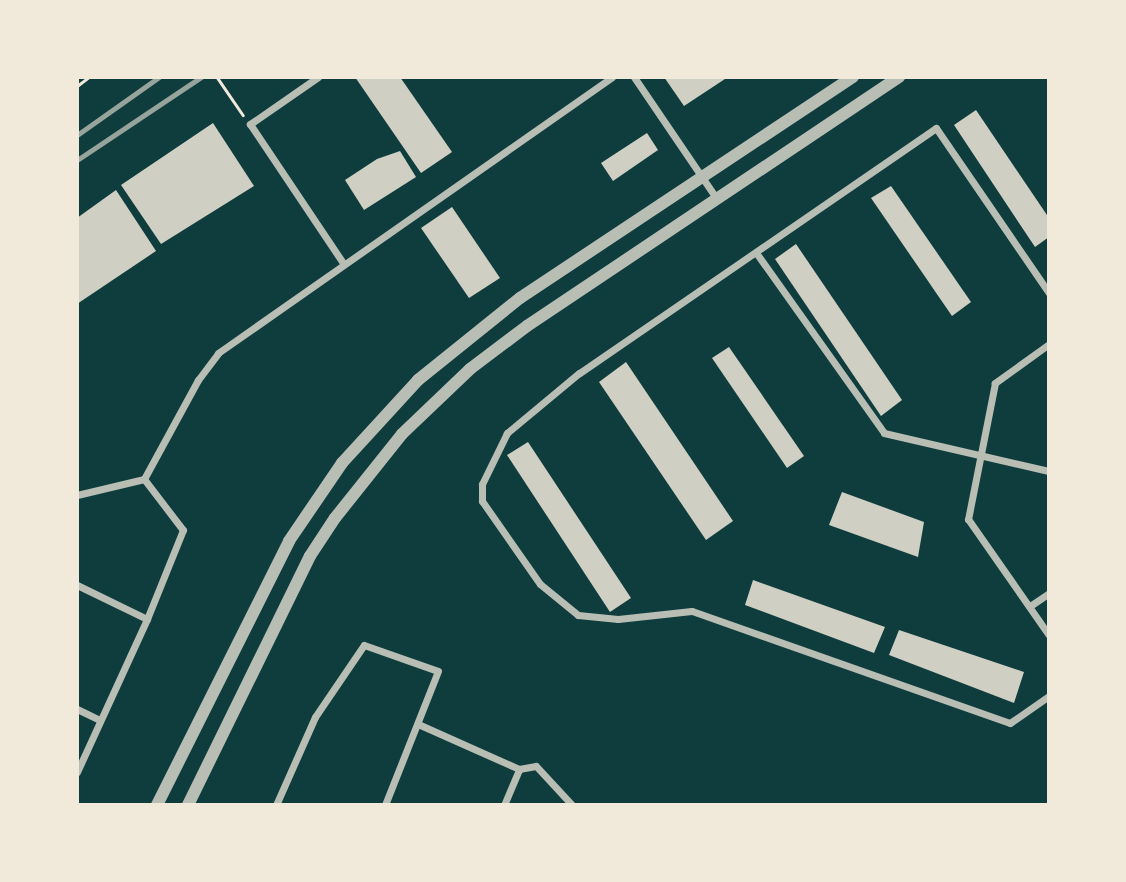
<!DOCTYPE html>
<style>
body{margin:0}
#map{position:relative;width:1126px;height:882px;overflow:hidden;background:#0f3d3e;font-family:"Space Grotesk",sans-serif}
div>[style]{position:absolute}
.building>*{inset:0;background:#cfcfc3}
.path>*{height:2.5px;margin:-1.25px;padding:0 1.25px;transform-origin:1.25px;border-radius:1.25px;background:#f1e9da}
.minor>*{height:7px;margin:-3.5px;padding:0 3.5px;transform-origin:3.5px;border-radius:3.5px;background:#b8beb3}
.tertiary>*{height:12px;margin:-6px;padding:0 6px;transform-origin:6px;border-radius:6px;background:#b8beb3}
.rail>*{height:5px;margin:-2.5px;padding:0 2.5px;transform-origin:2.5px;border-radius:2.5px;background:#97a49c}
span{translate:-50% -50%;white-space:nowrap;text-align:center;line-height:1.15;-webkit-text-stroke:5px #f1e9da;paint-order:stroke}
.frame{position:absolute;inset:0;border:79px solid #f1e9da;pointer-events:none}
</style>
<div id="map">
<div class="building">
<i style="clip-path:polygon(355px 77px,400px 77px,452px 152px,421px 173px)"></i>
<i style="clip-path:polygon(664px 77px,728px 77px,684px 106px)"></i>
<i style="clip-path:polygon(976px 110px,1049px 218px,1049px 237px,1035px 247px,954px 125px)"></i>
<i style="clip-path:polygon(213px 123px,254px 186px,161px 244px,121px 185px)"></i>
<i style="clip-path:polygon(647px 133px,658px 150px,613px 181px,601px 163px)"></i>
<i style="clip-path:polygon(400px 151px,416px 177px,364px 210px,345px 180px,377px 159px)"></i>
<i style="clip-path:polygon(891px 186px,971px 302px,952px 316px,871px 198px)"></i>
<i style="clip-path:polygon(116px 190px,156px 251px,77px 304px,77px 218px)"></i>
<i style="clip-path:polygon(452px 207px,500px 278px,469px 298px,421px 228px)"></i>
<i style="clip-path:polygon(796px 244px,902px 400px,881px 416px,775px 259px)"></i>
<i style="clip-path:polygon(729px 347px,804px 456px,787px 468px,712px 358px)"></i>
<i style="clip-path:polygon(626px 362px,733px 521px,706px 540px,599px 382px)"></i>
<i style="clip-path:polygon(528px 442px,631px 598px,610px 612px,507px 455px)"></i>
<i style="clip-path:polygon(842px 492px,924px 522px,918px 557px,829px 525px)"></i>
<i style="clip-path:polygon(753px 580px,885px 627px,874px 653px,745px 605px)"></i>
<i style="clip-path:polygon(899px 630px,1024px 672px,1014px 703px,889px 655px)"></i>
</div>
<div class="path">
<i style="left:217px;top:77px;width:46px;rotate:55.6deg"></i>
<i style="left:77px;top:86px;width:15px;rotate:-37deg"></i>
</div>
<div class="minor">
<i style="left:318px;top:77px;width:83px;rotate:145.3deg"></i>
<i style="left:250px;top:124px;width:167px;rotate:56.2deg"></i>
<i style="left:634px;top:77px;width:148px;rotate:55.8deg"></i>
<i style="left:757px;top:254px;width:219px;rotate:54.6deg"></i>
<i style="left:884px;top:433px;width:169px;rotate:13deg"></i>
<i style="left:1049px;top:293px;width:200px;rotate:-124.4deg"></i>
<i style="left:936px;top:128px;width:433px;rotate:145.5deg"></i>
<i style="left:579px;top:373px;width:94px;rotate:140.2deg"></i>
<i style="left:507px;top:433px;width:57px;rotate:116.1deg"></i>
<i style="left:482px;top:484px;width:17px;rotate:90deg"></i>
<i style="left:482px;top:501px;width:101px;rotate:55.1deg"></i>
<i style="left:540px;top:584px;width:49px;rotate:39.2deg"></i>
<i style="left:578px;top:615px;width:40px;rotate:5.7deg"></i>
<i style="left:618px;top:619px;width:74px;rotate:-6.2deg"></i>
<i style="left:692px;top:611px;width:337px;rotate:19.4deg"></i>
<i style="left:1010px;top:723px;width:47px;rotate:-34.7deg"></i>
<i style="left:1049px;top:344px;width:67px;rotate:144.2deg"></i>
<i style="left:995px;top:383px;width:139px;rotate:101.2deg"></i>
<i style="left:968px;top:519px;width:141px;rotate:55.1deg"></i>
<i style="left:77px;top:495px;width:69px;rotate:-13.4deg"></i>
<i style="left:144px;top:479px;width:113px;rotate:-61.4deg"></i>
<i style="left:198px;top:380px;width:34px;rotate:-53deg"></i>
<i style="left:218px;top:353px;width:481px;rotate:-35deg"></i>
<i style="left:77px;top:585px;width:78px;rotate:25.9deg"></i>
<i style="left:1030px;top:606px;width:23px;rotate:-34deg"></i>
<i style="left:77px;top:709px;width:25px;rotate:26deg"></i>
<i style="left:418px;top:724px;width:111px;rotate:24deg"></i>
<i style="left:519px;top:769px;width:17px;rotate:-10deg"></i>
<i style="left:536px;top:766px;width:53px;rotate:47.3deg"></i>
<i style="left:77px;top:772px;width:168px;rotate:-65.4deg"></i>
<i style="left:147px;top:619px;width:96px;rotate:-68deg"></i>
<i style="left:183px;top:530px;width:64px;rotate:-127.4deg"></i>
<i style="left:276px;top:805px;width:96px;rotate:-66.1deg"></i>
<i style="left:315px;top:717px;width:87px;rotate:-55.8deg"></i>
<i style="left:364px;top:645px;width:78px;rotate:19.4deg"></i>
<i style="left:438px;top:671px;width:144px;rotate:111.6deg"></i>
<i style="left:504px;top:805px;width:39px;rotate:-67deg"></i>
</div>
<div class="tertiary">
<i style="left:157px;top:805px;width:295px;rotate:-63.4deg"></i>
<i style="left:289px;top:541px;width:94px;rotate:-55.8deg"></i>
<i style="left:342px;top:463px;width:113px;rotate:-47.5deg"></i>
<i style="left:418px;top:380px;width:131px;rotate:-38.8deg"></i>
<i style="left:520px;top:298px;width:400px;rotate:-33.6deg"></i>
<i style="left:188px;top:805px;width:277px;rotate:-63.9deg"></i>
<i style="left:310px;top:556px;width:45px;rotate:-56.7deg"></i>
<i style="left:335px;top:518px;width:107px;rotate:-51.4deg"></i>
<i style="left:402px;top:434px;width:94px;rotate:-43.7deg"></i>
<i style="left:470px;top:369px;width:71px;rotate:-37deg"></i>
<i style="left:527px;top:326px;width:448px;rotate:-33.8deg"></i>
</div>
<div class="rail">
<i style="left:77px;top:135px;width:100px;rotate:-35.3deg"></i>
<i style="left:77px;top:160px;width:149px;rotate:-33.8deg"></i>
</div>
<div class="frame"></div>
</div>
